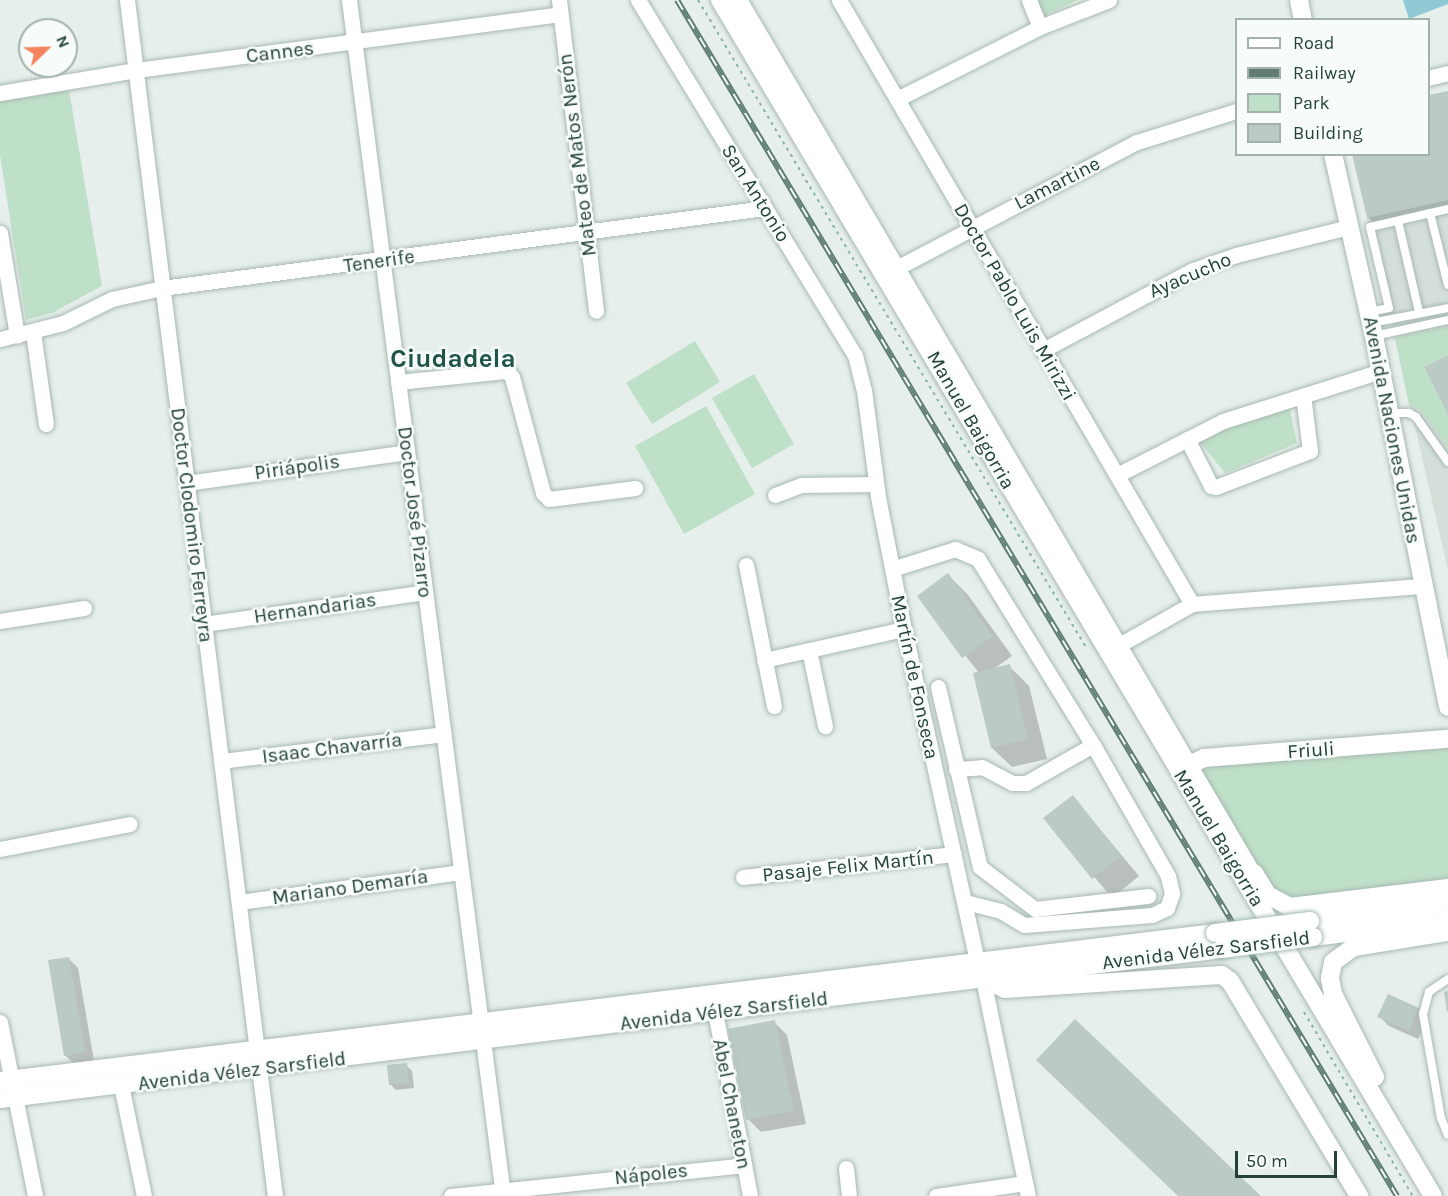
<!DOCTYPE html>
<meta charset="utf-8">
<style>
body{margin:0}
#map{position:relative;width:1448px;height:1196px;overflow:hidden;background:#e6efeb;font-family:Karla,sans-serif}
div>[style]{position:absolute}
.built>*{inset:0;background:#d4dfda}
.green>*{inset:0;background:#bfe0c8}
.water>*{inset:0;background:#8ec9d4}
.shadow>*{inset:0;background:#0003}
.building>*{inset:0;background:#bbcac4}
.path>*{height:2px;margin-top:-1px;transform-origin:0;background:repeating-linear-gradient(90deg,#86b3a5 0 3px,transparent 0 7.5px)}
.roads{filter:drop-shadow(0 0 2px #a8b8b2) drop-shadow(0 0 2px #a8b8b2)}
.lane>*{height:8px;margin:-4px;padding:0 4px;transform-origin:4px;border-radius:4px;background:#fff}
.street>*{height:15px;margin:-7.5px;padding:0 7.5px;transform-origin:7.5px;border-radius:7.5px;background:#fff}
.secondary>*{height:18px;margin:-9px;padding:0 9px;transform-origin:9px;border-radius:9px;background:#fff}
.rail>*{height:6px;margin-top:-3px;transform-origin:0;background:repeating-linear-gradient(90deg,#f7fbf9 0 11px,#5f7d75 0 22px);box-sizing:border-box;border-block:2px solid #5f7d75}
.bridges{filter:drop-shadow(0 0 2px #a4bbb3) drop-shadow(0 0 2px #a4bbb3)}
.secondary-bridge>*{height:18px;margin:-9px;padding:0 9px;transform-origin:9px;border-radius:9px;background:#fff}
span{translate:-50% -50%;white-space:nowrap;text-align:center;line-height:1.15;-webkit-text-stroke:5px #f7fbf9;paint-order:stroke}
.street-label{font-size:20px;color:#24423a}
.district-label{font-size:26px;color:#1f5548;font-weight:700}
.legend{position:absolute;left:1235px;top:18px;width:195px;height:138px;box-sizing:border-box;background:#f7fbf9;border:2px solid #a3b1ad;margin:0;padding:8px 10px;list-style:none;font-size:18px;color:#24423a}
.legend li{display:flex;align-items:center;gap:12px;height:30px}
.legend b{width:30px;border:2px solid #a3b1ad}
.north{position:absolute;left:18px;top:18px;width:60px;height:60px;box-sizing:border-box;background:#f7fbf9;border:2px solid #a3b1ad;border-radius:50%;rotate:67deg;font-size:16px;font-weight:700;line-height:24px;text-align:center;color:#24423a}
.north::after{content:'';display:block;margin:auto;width:21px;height:27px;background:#f4845f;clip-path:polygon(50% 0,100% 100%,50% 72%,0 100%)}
.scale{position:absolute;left:1235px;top:1151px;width:102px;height:27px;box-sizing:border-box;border:3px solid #24423a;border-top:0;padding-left:8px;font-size:18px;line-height:21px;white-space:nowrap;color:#24423a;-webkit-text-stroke:4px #f7fbf9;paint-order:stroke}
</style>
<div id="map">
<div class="built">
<i style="clip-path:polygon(1448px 200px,1448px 570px,1367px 218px)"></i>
</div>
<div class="green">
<i style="clip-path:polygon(1032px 0,1078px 0,1039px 18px)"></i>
<i style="clip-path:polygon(69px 90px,102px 286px,52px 313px,26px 320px,0 155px,0 101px)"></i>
<i style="clip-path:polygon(1448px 326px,1448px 355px,1424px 367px,1448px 415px,1448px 447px,1420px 409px,1409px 405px,1395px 338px)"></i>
<i style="clip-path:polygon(695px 341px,720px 382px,652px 424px,626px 383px)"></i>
<i style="clip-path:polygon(754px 374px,794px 444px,752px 468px,712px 398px)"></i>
<i style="clip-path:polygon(1289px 405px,1297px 443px,1225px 473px,1197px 439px)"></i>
<i style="clip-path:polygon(706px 406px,755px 494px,684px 534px,635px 446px)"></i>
<i style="clip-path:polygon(1448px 739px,1448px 888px,1281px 905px,1189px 765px)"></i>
</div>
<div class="water">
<i style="clip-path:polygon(1403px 0,1448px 0,1448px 4px,1409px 19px)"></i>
</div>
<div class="shadow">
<i style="clip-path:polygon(1448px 92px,1448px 211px,1378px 227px,1368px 217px,1428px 154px)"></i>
<i style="clip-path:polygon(948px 575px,968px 595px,1012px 656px,992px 670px,1009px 666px,1029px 686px,1047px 759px,1012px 767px,992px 748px,979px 673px,919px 596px)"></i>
<i style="clip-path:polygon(1073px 797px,1139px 876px,1112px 898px,1046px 819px)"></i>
<i style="clip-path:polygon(68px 958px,78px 968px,94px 1061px,75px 1065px,65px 1055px)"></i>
<i style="clip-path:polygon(1418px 1009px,1428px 1019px,1418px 1039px,1389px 1026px,1379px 1016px)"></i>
<i style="clip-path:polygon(774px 1022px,787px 1035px,806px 1124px,761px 1132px,748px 1119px)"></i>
<i style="clip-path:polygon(406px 1065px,412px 1071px,414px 1088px,396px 1090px,390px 1084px)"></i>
</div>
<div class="building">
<i style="clip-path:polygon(1448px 91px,1448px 200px,1367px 218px,1352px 154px,1428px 154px,1428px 95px)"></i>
<i style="clip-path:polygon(1448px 355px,1448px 415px,1424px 367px)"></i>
<i style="clip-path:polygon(948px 573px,993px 636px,962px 658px,917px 596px)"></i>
<i style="clip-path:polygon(1010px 664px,1028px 739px,991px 748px,973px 673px)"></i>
<i style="clip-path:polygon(1073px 795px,1121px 856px,1092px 879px,1043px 818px)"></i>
<i style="clip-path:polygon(69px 957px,85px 1052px,64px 1056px,48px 960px)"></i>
<i style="clip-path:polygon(1448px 991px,1448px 1011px,1447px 1012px,1444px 992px)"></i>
<i style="clip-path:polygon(1388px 994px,1419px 1008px,1409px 1031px,1377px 1017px)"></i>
<i style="clip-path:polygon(1075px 1019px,1261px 1196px,1178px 1196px,1036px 1060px)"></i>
<i style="clip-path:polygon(775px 1020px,794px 1111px,746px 1120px,728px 1029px)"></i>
<i style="clip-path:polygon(407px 1063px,409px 1083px,389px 1085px,387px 1065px)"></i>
</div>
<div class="path">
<i style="left:698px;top:0;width:757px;rotate:59.06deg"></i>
<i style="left:1304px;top:1012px;width:214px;rotate:59.4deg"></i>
</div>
<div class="roads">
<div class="lane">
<i style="left:1430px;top:213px;width:74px;rotate:76deg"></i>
<i style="left:1398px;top:221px;width:93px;rotate:77deg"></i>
<i style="left:1369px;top:312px;width:20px;rotate:-11deg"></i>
<i style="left:1389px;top:308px;width:83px;rotate:-103.2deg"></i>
<i style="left:1370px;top:227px;width:80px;rotate:-13deg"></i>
<i style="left:1371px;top:323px;width:78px;rotate:-11deg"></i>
<i style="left:1374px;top:336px;width:76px;rotate:-12.2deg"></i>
<i style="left:1390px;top:413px;width:19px"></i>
<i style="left:1409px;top:413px;width:8px;rotate:30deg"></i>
<i style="left:1416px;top:417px;width:55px;rotate:54.6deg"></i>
<i style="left:1448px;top:979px;width:23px;rotate:146deg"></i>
<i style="left:1429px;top:992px;width:23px;rotate:105deg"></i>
<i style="left:1423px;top:1014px;width:106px;rotate:80.2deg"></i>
<i style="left:1441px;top:1118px;width:18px;rotate:68deg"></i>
</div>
<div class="street">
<i style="left:127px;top:0;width:1205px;rotate:82.95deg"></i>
<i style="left:349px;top:0;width:1206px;rotate:82.66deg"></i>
<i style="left:559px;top:0;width:313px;rotate:83.2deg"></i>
<i style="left:638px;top:0;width:416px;rotate:58.6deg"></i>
<i style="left:855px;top:355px;width:36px;rotate:76deg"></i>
<i style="left:864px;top:390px;width:108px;rotate:82.5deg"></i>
<i style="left:878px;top:497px;width:135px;rotate:78.9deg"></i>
<i style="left:904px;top:629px;width:341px;rotate:77.6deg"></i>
<i style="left:839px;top:0;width:700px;rotate:59.7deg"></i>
<i style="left:1029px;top:0;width:29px;rotate:68deg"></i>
<i style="left:1428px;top:78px;width:21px;rotate:-14deg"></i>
<i style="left:0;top:93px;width:138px;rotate:-9.6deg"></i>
<i style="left:136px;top:70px;width:428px;rotate:-7.5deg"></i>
<i style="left:897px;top:99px;width:160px;rotate:-26.7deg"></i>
<i style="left:1040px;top:27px;width:74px;rotate:-21.4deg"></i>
<i style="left:0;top:233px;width:104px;rotate:80.6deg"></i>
<i style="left:887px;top:273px;width:282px;rotate:-27.7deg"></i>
<i style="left:1137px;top:142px;width:104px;rotate:-17.4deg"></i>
<i style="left:33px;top:332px;width:93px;rotate:82deg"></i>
<i style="left:0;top:339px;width:65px;rotate:-14.3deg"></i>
<i style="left:63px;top:323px;width:55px;rotate:-26.1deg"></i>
<i style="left:112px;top:299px;width:51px;rotate:-12.4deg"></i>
<i style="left:162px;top:288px;width:608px;rotate:-7.56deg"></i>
<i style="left:1043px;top:350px;width:170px;rotate:-28.1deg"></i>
<i style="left:1193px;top:270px;width:46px;rotate:-19.2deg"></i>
<i style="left:1236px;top:255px;width:115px;rotate:-14deg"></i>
<i style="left:398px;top:382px;width:110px;rotate:-5.8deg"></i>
<i style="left:507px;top:371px;width:8px;rotate:50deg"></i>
<i style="left:512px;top:377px;width:120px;rotate:75deg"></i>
<i style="left:543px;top:493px;width:8px;rotate:45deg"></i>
<i style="left:549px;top:499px;width:87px;rotate:-7.3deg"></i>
<i style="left:1187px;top:439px;width:53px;rotate:62.9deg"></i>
<i style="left:1211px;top:486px;width:5px;rotate:11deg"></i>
<i style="left:1216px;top:487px;width:101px;rotate:-21deg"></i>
<i style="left:1310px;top:451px;width:56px;rotate:-97.1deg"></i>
<i style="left:1117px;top:475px;width:119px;rotate:-27deg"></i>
<i style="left:1223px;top:421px;width:166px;rotate:-17.6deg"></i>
<i style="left:187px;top:483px;width:222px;rotate:-8deg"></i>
<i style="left:775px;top:495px;width:28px;rotate:-21deg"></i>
<i style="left:801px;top:485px;width:75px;rotate:-0.8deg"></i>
<i style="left:746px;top:565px;width:144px;rotate:78.8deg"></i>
<i style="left:892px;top:569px;width:66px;rotate:-17.6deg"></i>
<i style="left:955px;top:549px;width:25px;rotate:23deg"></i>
<i style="left:978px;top:559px;width:219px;rotate:58.3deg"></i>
<i style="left:1093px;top:745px;width:151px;rotate:60.2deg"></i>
<i style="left:1168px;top:876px;width:18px;rotate:77deg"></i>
<i style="left:1172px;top:894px;width:15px;rotate:110deg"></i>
<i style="left:1167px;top:908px;width:17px;rotate:155deg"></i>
<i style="left:1152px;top:915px;width:128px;rotate:175.5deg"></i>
<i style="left:1024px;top:925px;width:27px;rotate:-149deg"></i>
<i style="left:1001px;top:911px;width:38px;rotate:-166deg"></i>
<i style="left:0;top:621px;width:85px;rotate:-8.8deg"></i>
<i style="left:204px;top:624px;width:223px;rotate:-8.2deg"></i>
<i style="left:1119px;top:645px;width:84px;rotate:-29.3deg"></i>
<i style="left:1192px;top:604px;width:231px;rotate:-4.5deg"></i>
<i style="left:809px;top:650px;width:78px;rotate:78.1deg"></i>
<i style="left:764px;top:660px;width:143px;rotate:-12.5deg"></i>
<i style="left:938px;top:687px;width:185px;rotate:76.9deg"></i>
<i style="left:980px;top:867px;width:69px;rotate:37.4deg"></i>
<i style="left:1035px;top:909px;width:114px;rotate:-6.6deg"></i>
<i style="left:221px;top:761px;width:224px;rotate:-6.9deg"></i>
<i style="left:956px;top:769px;width:26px;rotate:-4deg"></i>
<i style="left:982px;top:767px;width:34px;rotate:28deg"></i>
<i style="left:1012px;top:783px;width:14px"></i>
<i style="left:1026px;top:783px;width:77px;rotate:-29.6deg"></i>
<i style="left:0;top:849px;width:132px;rotate:-10.9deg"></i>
<i style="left:743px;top:877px;width:212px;rotate:-6.2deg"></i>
<i style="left:239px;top:902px;width:224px;rotate:-7.7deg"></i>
<i style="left:983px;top:979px;width:222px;rotate:78.3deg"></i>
<i style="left:715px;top:1012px;width:187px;rotate:79.2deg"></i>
<i style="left:0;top:1022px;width:177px;rotate:78.6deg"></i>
<i style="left:121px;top:1085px;width:113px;rotate:78.3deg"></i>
<i style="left:846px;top:1168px;width:28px;rotate:84deg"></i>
<i style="left:451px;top:1196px;width:295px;rotate:-6deg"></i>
<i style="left:936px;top:1196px;width:90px;rotate:-8.3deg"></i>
</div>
<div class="secondary">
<i style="left:720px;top:0;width:1392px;rotate:59.2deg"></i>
<i style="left:738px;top:0;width:1023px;rotate:59.53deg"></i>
<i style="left:1299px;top:0;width:20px;rotate:79deg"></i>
<i style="left:1333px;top:154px;width:187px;rotate:77.3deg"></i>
<i style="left:1374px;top:336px;width:378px;rotate:78.7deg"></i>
<i style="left:1189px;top:765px;width:17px;rotate:-25deg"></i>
<i style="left:1204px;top:758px;width:245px;rotate:-4.5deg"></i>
<i style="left:1254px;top:873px;width:26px;rotate:58deg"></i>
<i style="left:1268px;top:895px;width:25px;rotate:29deg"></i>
<i style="left:1290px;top:907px;width:159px;rotate:-6.9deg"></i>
<i style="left:1310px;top:921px;width:139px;rotate:-7.8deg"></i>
<i style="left:1313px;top:937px;width:136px;rotate:-7.2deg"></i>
<i style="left:983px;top:979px;width:24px;rotate:24deg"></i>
<i style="left:1005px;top:989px;width:217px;rotate:-3.7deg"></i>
<i style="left:1222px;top:975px;width:10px;rotate:37deg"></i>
<i style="left:1230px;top:981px;width:251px;rotate:59deg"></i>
<i style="left:1375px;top:1077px;width:93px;rotate:-116.8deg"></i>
<i style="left:1333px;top:994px;width:16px;rotate:-101deg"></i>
<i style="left:1330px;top:978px;width:16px;rotate:-79deg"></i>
<i style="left:1333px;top:962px;width:26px;rotate:-36deg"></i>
<i style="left:1354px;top:947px;width:95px;rotate:-9.1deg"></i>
<i style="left:0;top:1081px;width:1224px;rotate:-6.95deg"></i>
<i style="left:0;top:1099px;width:1231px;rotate:-7deg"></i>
</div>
</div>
<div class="rail">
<i style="left:677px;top:0;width:1396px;rotate:58.95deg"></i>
</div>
<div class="bridges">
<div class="secondary-bridge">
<i style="left:1215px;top:933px;width:96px;rotate:-7.2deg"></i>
<i style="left:1222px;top:949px;width:92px;rotate:-7.5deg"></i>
</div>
</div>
<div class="street-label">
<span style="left:280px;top:52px;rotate:-7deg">Cannes</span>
<span style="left:577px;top:155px;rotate:-97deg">Mateo de Matos Nerón</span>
<span style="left:1057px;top:183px;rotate:-27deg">Lamartine</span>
<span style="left:756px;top:193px;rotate:58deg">San Antonio</span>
<span style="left:379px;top:261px;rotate:-8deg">Tenerife</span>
<span style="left:1190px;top:275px;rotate:-23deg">Ayacucho</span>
<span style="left:1015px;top:302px;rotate:60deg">Doctor Pablo Luis Mirizzi</span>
<span style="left:971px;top:420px;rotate:60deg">Manuel Baigorria</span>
<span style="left:1392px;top:430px;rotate:79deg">Avenida Naciones Unidas</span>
<span style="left:297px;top:467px;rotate:-8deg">Piriápolis</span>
<span style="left:415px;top:512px;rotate:83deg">Doctor José Pizarro</span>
<span style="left:192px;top:525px;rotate:83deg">Doctor Clodomiro Ferreyra</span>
<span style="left:315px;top:608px;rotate:-8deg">Hernandarias</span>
<span style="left:915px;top:677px;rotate:78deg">Martín de Fonseca</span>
<span style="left:332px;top:748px;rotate:-7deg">Isaac Chavarría</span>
<span style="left:1311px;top:750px;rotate:-4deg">Friuli</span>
<span style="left:1219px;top:838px;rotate:59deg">Manuel Baigorria</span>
<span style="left:848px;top:866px;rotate:-6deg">Pasaje Felix Martín</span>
<span style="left:350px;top:887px;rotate:-8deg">Mariano Demaría</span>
<span style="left:1206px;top:950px;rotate:-7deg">Avenida Vélez Sarsfield</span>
<span style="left:724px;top:1011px;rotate:-7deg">Avenida Vélez Sarsfield</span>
<span style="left:242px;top:1071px;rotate:-7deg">Avenida Vélez Sarsfield</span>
<span style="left:732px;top:1104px;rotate:79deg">Abel Chaneton</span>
<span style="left:651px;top:1174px;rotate:-6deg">Nápoles</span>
</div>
<div class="district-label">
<span style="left:453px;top:359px">Ciudadela</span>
</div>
<ul class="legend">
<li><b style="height:8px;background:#fff"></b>Road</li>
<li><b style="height:8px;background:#5f7d75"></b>Railway</li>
<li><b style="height:16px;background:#bfe0c8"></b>Park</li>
<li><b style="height:16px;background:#bbcac4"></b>Building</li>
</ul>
<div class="north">N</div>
<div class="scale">50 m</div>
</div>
